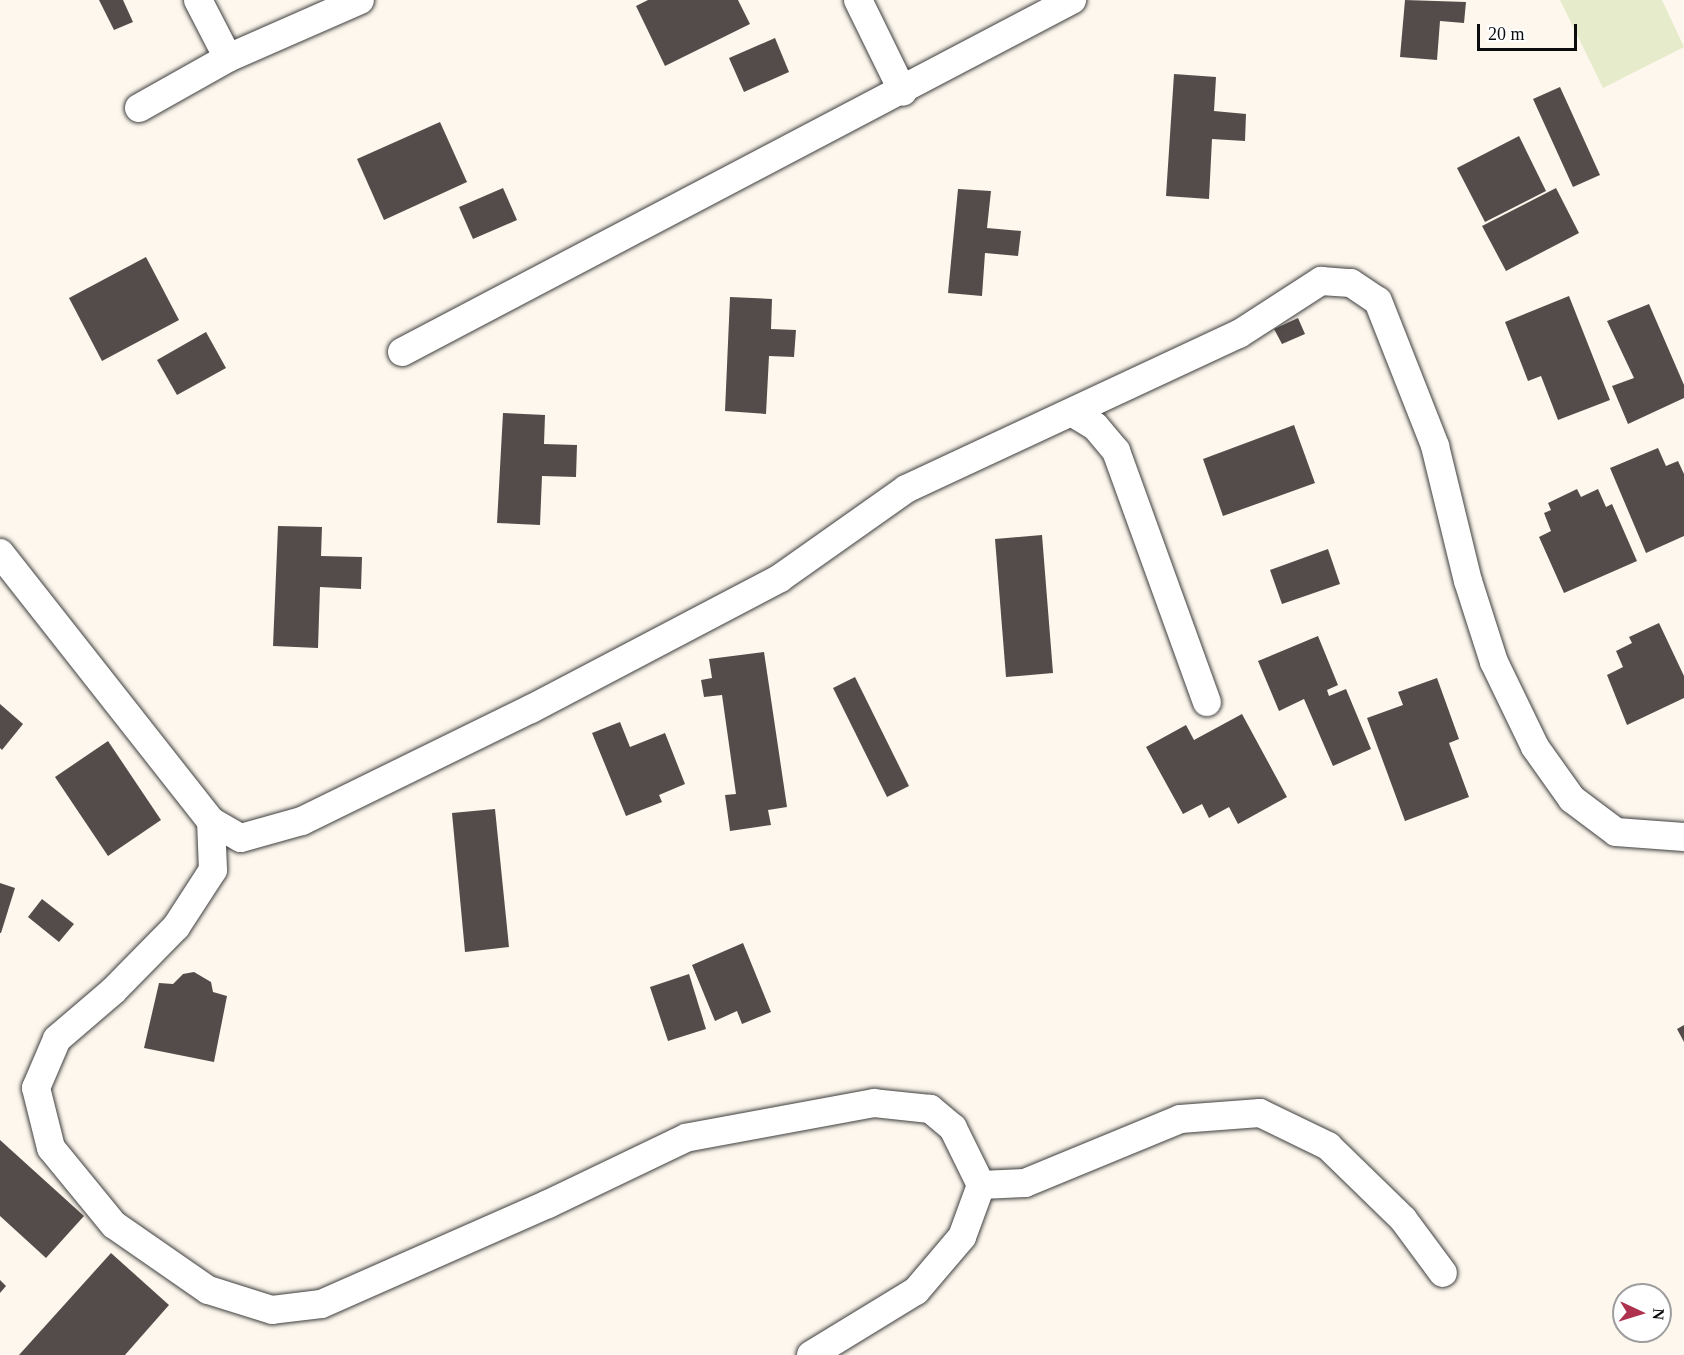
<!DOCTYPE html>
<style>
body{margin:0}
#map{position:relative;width:1684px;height:1355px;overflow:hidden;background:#fdf7ed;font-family:"Times New Roman",serif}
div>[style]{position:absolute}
.pitch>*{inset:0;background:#e6eccb}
.building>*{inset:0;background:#544c4a}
.roads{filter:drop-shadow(0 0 2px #3f3f3f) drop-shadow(0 0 2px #3f3f3f)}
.street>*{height:28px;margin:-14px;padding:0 14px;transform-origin:14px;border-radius:14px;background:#fff}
span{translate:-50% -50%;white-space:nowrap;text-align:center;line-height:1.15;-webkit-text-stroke:6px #fff;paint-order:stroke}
.north{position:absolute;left:1612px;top:1283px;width:60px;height:60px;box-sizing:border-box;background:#fff;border:2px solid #9e9e9e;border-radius:50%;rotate:94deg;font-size:16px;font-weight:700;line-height:24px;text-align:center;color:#0c0c0c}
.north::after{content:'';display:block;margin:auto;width:21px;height:27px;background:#ae324d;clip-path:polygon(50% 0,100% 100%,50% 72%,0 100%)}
.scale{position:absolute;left:1477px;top:24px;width:100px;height:27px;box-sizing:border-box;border:3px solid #0c0c0c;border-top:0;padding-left:8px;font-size:18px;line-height:21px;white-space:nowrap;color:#0c0c0c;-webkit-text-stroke:4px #fff;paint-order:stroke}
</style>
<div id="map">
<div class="pitch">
<i style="clip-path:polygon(1560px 0,1662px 0,1684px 47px,1603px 88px)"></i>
</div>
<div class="building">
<i style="clip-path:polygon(99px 0,123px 0,133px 22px,114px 30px)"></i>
<i style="clip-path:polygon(648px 0,738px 0,750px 24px,665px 66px,636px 6px)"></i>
<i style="clip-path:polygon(1405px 0,1466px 2px,1464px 23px,1440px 21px,1437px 60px,1400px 57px)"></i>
<i style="clip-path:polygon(775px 38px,789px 72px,744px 92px,729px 58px)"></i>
<i style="clip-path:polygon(1174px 74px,1216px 77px,1214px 111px,1246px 114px,1245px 141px,1212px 139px,1209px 199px,1166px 196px)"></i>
<i style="clip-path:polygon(1560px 87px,1600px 175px,1573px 187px,1533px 99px)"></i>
<i style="clip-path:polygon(440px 122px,467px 182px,384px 220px,357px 159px)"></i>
<i style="clip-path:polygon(1519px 136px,1546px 191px,1485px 222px,1457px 168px)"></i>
<i style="clip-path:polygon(503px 188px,517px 220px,473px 239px,459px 207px)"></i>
<i style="clip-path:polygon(1556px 188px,1579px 233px,1506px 271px,1482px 226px)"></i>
<i style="clip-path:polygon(958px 189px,991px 191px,987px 228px,1021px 231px,1018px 256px,985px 253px,982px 296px,948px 293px)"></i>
<i style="clip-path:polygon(146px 257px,179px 320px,102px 361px,69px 298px)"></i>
<i style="clip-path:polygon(1569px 296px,1610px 400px,1558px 420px,1541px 376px,1528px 381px,1505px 322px)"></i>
<i style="clip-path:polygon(730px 297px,772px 299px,771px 329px,796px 330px,794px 357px,769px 356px,766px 414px,725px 411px)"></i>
<i style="clip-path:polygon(1649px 304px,1684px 385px,1684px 398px,1628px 424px,1612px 386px,1634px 378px,1607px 321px)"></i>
<i style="clip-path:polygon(1298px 318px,1305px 334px,1282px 344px,1274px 329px)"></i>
<i style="clip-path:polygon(206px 332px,226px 368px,177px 395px,157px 360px)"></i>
<i style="clip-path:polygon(503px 413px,545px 415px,544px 444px,577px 445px,576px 477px,542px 476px,540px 525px,497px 523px)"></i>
<i style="clip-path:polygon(1294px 425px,1315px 483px,1223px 516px,1203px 459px)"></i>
<i style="clip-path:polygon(1658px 448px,1666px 466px,1678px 461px,1684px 474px,1684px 536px,1646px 553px,1610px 468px)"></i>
<i style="clip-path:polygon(1577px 489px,1581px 497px,1598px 489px,1606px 507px,1612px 504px,1637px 561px,1564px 593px,1539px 537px,1551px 531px,1544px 513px,1551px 510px,1548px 503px)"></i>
<i style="clip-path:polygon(278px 526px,322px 527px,321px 556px,362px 557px,361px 589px,320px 587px,318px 648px,273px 646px)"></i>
<i style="clip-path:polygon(1042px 535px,1053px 673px,1006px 677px,995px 539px)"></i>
<i style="clip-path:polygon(1328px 549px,1340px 584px,1282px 604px,1270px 570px)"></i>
<i style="clip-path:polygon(1659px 623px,1684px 676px,1684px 698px,1627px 725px,1607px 675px,1623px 667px,1616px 651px,1632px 643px,1629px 637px)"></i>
<i style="clip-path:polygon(1318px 636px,1338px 685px,1327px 690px,1329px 696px,1346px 689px,1371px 749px,1333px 766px,1304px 699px,1279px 711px,1258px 661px)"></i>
<i style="clip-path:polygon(764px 652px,787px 807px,768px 810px,771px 825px,730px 831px,725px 795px,736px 794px,722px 695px,704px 697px,701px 680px,712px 678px,709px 659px)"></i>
<i style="clip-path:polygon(855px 677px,909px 786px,887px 797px,833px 688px)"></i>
<i style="clip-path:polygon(1437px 678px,1459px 739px,1449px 743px,1469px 797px,1405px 821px,1367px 718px,1403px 705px,1398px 692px)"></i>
<i style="clip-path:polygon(0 704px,23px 724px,2px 750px,0 748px)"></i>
<i style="clip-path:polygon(1242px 714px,1287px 797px,1238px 824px,1229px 807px,1209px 818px,1202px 804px,1183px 814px,1146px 747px,1186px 725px,1194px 740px)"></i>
<i style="clip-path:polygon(620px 722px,630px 747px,665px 733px,685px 784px,659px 795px,662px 802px,626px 816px,592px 733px)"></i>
<i style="clip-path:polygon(108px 741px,161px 820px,108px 856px,55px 777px)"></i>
<i style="clip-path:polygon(495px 809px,509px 947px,465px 952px,452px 813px)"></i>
<i style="clip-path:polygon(0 883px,15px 888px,1px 933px,0 933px)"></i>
<i style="clip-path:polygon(42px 899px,74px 924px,59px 942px,28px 917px)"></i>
<i style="clip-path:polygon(743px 943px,771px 1012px,742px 1024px,737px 1011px,715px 1021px,692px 965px)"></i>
<i style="clip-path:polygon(194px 972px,211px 982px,213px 992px,227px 996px,214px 1062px,144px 1048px,159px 983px,173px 984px,183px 974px)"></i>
<i style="clip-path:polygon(689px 974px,706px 1029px,668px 1041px,650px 987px)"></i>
<i style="clip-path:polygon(1684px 1025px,1684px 1042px,1677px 1029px)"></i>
<i style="clip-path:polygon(0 1140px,84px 1216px,46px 1258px,0 1216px)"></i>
<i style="clip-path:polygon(111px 1253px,169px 1305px,125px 1355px,19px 1355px)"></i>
<i style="clip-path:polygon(0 1280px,6px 1286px,0 1293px)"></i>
</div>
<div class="roads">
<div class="street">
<i style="left:198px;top:0;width:65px;rotate:62.7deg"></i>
<i style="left:858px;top:0;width:102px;rotate:63.9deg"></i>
<i style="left:139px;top:108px;width:102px;rotate:-29.3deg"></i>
<i style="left:228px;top:58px;width:144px;rotate:-23.7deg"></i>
<i style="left:402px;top:352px;width:757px;rotate:-27.72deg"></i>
<i style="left:1073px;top:413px;width:26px;rotate:31deg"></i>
<i style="left:1095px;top:426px;width:33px;rotate:50deg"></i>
<i style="left:1116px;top:451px;width:267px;rotate:70.1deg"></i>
<i style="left:0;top:553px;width:341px;rotate:51.8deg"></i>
<i style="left:981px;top:1185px;width:44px;rotate:-2.6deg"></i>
<i style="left:1025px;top:1183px;width:168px;rotate:-22.4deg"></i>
<i style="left:1180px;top:1119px;width:80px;rotate:-4.3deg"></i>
<i style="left:1260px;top:1113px;width:76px;rotate:25.9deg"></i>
<i style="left:1328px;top:1146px;width:105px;rotate:44.2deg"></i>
<i style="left:1403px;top:1219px;width:67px;rotate:53.5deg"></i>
<i style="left:811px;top:1355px;width:123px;rotate:-31.4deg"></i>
<i style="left:916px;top:1291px;width:71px;rotate:-49.6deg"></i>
<i style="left:962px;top:1237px;width:55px;rotate:-69.9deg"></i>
<i style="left:981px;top:1185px;width:64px;rotate:-116.2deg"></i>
<i style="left:953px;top:1128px;width:30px;rotate:-140deg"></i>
<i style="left:930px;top:1109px;width:56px;rotate:-173.9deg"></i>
<i style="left:874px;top:1103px;width:191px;rotate:169.5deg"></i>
<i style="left:686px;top:1138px;width:153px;rotate:154.4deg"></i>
<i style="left:548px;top:1204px;width:248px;rotate:156.2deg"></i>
<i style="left:321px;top:1304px;width:49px;rotate:173deg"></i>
<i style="left:272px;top:1310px;width:67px;rotate:-162.6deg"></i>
<i style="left:208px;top:1290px;width:114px;rotate:-145.3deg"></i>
<i style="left:114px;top:1225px;width:99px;rotate:-129.3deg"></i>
<i style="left:51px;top:1148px;width:62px;rotate:-104deg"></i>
<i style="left:36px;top:1088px;width:53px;rotate:-66.8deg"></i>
<i style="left:57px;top:1039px;width:74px;rotate:-40.6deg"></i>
<i style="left:113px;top:991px;width:90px;rotate:-45.5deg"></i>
<i style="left:176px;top:927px;width:68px;rotate:-57deg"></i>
<i style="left:213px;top:870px;width:49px;rotate:-92.3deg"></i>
<i style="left:211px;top:821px;width:34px;rotate:30deg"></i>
<i style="left:241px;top:838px;width:63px;rotate:-15.6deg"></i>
<i style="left:302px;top:821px;width:255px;rotate:-26.1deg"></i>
<i style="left:531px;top:709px;width:281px;rotate:-27.7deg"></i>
<i style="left:780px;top:578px;width:154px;rotate:-35.2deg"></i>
<i style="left:906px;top:489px;width:367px;rotate:-25deg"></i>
<i style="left:1239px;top:334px;width:98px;rotate:-32.9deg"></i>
<i style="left:1321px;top:281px;width:30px;rotate:4deg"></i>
<i style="left:1351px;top:283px;width:32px;rotate:34deg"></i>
<i style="left:1378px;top:301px;width:156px;rotate:68.5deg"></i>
<i style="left:1435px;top:446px;width:139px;rotate:76.3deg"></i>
<i style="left:1468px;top:581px;width:85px;rotate:72.2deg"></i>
<i style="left:1494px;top:662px;width:94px;rotate:64.2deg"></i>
<i style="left:1535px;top:747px;width:64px;rotate:54.6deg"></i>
<i style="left:1572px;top:799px;width:55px;rotate:36.9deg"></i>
<i style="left:1616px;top:832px;width:68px;rotate:4.2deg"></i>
</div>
</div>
<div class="north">N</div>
<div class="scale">20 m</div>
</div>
